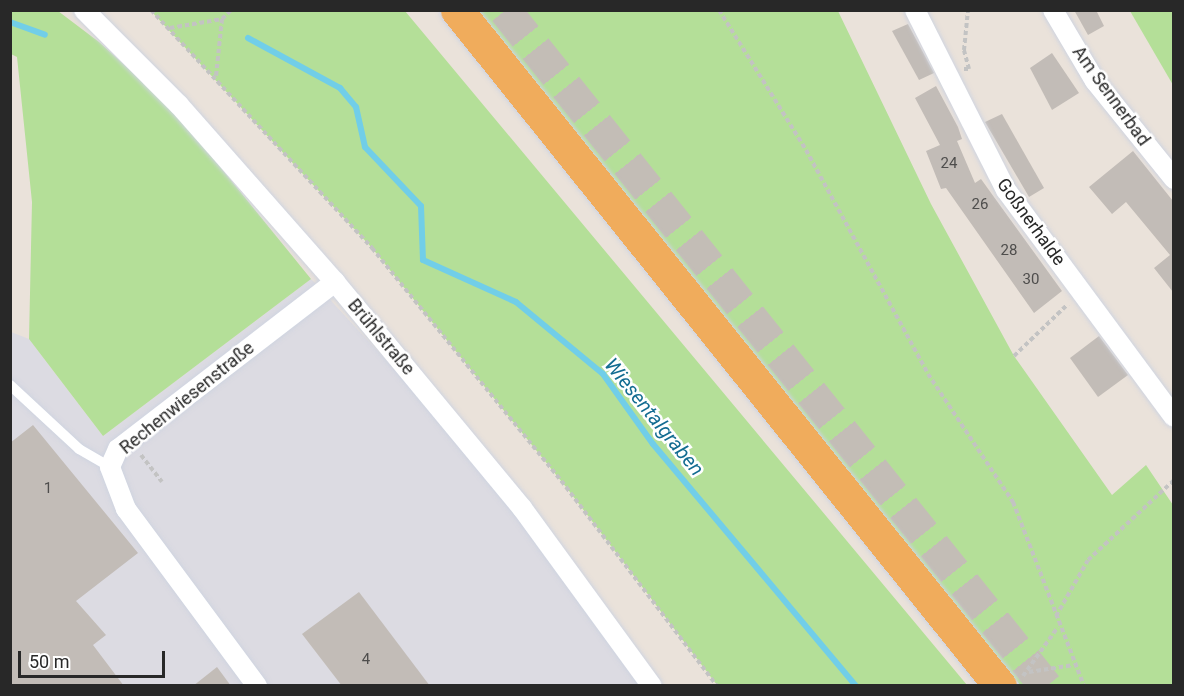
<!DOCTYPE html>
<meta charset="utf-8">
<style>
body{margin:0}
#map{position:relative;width:1184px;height:696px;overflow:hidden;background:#eae2da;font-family:Roboto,sans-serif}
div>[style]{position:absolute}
.industrial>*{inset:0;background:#dcdbe2}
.green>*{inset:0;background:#b4df98}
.stream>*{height:6px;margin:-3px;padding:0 3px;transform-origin:3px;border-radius:3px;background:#71cee8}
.building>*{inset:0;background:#c2bcb7}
.trunk-tunnel>*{height:33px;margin-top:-16.5px;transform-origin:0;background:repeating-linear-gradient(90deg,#c3bdb6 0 33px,transparent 0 49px)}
.path>*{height:4px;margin-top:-2px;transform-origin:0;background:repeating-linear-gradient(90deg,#c3c3c3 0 4.5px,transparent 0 7.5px)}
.roads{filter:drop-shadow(0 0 2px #cfd4e0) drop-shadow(0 0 2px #cfd4e0)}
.service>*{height:10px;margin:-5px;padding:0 5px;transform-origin:5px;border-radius:5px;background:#fff}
.minor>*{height:20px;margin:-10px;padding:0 10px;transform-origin:10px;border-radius:10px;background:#fff}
.trunk>*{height:33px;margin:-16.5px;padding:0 16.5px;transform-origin:16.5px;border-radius:16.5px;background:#f0ac5c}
span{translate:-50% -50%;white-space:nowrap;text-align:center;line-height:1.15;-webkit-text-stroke:5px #fff;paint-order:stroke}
.number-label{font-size:15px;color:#4e4d4c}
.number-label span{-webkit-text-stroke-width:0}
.street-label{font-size:18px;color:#282828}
.water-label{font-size:20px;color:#136c91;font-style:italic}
.frame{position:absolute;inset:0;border:12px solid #282828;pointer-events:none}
.scale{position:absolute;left:18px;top:651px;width:147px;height:27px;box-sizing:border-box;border:3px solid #282828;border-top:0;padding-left:8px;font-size:18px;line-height:21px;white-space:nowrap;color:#282828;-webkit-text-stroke:4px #fff;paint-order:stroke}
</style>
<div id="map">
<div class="industrial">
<i style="clip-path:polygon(311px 279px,522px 508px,652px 686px,11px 686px,11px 332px,29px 339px,103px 436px)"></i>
</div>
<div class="green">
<i style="clip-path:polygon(11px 11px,58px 11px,99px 42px,174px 110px,311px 279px,103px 436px,29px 339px,32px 202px,17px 57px,11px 54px)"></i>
<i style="clip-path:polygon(151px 11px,405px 11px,967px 685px,717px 685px,566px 487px,372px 248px)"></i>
<i style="clip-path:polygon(478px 11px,838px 11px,931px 204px,1014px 356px,1112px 495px,1146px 465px,1173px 505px,1173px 685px,1020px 685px)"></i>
<i style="clip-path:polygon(1130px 11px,1173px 11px,1173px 85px)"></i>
</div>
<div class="stream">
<i style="left:10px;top:22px;width:37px;rotate:20deg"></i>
<i style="left:248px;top:38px;width:105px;rotate:28.5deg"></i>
<i style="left:340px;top:88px;width:25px;rotate:50deg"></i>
<i style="left:356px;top:107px;width:41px;rotate:77.3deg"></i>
<i style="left:365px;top:147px;width:81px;rotate:46.5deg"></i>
<i style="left:421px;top:206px;width:54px;rotate:87.9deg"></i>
<i style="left:423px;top:260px;width:102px;rotate:24.3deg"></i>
<i style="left:516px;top:302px;width:113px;rotate:39.6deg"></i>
<i style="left:603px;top:374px;width:86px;rotate:54.5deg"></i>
<i style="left:653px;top:444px;width:316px;rotate:50deg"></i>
</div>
<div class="building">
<i style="clip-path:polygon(1074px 10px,1096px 10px,1104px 26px,1088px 35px)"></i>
<i style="clip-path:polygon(908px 24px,934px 73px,919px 80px,892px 31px)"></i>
<i style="clip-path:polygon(1052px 53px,1079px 93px,1052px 110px,1030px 68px)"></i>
<i style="clip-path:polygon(936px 86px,958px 127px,962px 139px,957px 141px,975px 183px,981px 179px,1062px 291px,1034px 313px,946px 188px,941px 189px,926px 151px,940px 145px,915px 98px)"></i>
<i style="clip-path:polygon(1002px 114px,1044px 188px,1029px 197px,985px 122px)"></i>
<i style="clip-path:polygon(1133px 151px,1173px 201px,1173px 292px,1154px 268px,1170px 255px,1126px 202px,1112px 214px,1089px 187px)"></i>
<i style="clip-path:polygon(1099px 336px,1128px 375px,1098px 397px,1070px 358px)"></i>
<i style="clip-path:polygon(33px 425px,138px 553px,76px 601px,106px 635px,93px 645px,124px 686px,10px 686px,10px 443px)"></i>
<i style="clip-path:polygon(359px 592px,430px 686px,342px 686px,302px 634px)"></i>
<i style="clip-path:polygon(217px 667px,231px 686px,193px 686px)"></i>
</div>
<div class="trunk-tunnel">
<i style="left:505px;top:10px;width:866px;rotate:51.33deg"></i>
</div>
<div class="path">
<i style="left:151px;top:10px;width:325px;rotate:47.1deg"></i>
<i style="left:372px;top:248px;width:308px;rotate:50.9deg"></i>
<i style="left:566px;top:487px;width:250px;rotate:52.8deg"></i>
<i style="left:719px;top:10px;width:165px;rotate:58.1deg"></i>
<i style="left:806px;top:150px;width:255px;rotate:61.4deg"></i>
<i style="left:928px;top:374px;width:154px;rotate:56.4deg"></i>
<i style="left:1013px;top:502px;width:197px;rotate:68.9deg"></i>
<i style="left:222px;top:19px;width:13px;rotate:-45deg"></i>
<i style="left:170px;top:28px;width:53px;rotate:-9.8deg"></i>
<i style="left:222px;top:19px;width:57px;rotate:96deg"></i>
<i style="left:964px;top:69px;width:5px"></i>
<i style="left:969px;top:69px;width:20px;rotate:-105deg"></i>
<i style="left:964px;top:50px;width:40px;rotate:-84.3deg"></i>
<i style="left:1014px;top:356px;width:75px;rotate:-43.9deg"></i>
<i style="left:141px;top:455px;width:34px;rotate:52deg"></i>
<i style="left:1056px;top:616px;width:64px;rotate:-60.3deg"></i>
<i style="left:1088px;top:560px;width:117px;rotate:-42.9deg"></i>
<i style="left:1029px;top:672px;width:45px;rotate:-9deg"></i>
<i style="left:1023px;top:676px;width:60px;rotate:-54.5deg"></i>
</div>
<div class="roads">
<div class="service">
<i style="left:10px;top:385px;width:94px;rotate:42.8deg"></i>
<i style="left:79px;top:449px;width:36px;rotate:30deg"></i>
</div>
<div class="minor">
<i style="left:84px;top:10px;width:134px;rotate:45deg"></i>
<i style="left:179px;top:105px;width:236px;rotate:48.6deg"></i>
<i style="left:335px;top:282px;width:293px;rotate:50.4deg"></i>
<i style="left:522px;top:508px;width:220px;rotate:53.9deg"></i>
<i style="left:915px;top:10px;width:202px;rotate:63.2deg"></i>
<i style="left:1006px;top:190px;width:282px;rotate:53.5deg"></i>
<i style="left:1053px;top:10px;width:82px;rotate:59.4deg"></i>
<i style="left:1095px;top:81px;width:126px;rotate:51.1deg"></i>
<i style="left:257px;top:686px;width:220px;rotate:-126.5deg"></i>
<i style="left:126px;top:509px;width:45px;rotate:-110.9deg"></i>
<i style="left:110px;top:467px;width:20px;rotate:-66deg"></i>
<i style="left:118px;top:449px;width:274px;rotate:-37.6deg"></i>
</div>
<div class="trunk">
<i style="left:457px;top:10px;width:867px;rotate:51.23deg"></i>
</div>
</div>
<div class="number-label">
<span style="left:949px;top:164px">24</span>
<span style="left:980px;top:205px">26</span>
<span style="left:1009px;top:251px">28</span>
<span style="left:1031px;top:280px">30</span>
<span style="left:48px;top:489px">1</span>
<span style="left:366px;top:660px">4</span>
</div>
<div class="street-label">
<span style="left:1111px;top:96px;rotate:54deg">Am Sennerbad</span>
<span style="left:1031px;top:222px;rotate:54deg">Goßnerhalde</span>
<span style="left:381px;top:337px;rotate:50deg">Brühlstraße</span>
<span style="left:187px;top:398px;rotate:-39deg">Rechenwiesenstraße</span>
</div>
<div class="water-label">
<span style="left:654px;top:417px;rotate:51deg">Wiesentalgraben</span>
</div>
<div class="frame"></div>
<div class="scale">50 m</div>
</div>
